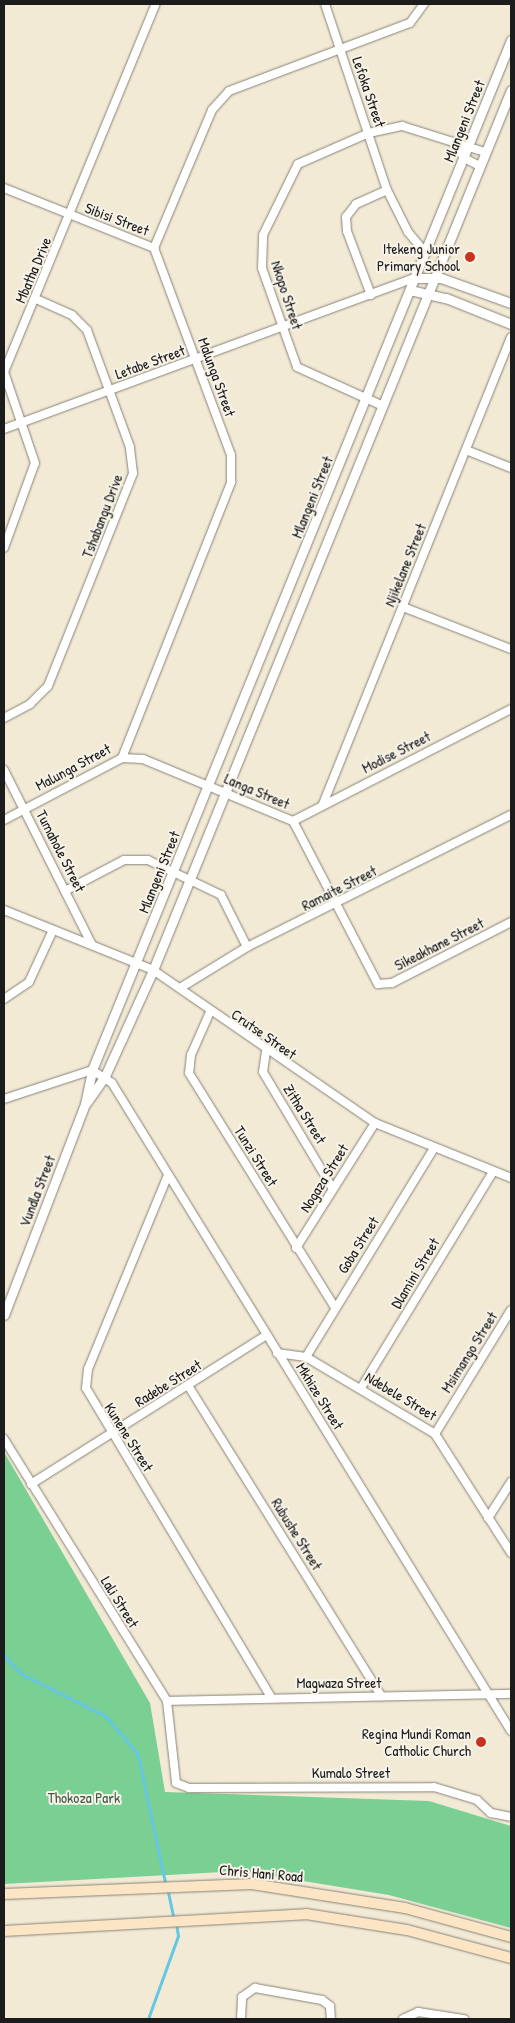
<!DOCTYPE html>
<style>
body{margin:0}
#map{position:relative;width:515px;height:2023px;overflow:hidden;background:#f2ead5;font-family:"Patrick Hand",sans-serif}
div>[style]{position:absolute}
.green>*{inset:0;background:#7acf92}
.stream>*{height:2.5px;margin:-1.25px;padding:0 1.25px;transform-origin:1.25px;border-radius:1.25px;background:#65c7e3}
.roads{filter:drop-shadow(0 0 1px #878378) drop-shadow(0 0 1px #878378)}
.minor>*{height:8px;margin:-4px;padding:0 4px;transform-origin:4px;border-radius:4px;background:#fff}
.tertiary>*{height:9px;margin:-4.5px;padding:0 4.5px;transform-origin:4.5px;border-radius:4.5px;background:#fff}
.secondary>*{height:10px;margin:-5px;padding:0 5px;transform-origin:5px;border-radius:5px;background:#fce5c4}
.dots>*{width:14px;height:14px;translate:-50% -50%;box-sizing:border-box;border:2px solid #f7f3e8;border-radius:50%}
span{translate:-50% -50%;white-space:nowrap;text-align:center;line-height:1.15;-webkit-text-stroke:4px #f7f3e8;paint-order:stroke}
.street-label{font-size:15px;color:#1c1c1c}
.poi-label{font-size:15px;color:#1c1c1c}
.right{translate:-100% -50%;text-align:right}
.park-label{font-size:15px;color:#3d5b45}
.frame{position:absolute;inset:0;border:5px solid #1c1c1c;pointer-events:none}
</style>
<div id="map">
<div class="green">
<i style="clip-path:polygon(4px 1452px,150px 1703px,165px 1792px,429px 1801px,511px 1826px,511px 1928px,389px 1895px,241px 1871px,4px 1884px)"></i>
</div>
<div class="stream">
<i style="left:4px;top:1655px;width:26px;rotate:47deg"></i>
<i style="left:22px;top:1674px;width:94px;rotate:26.6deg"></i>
<i style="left:106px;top:1716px;width:50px;rotate:49.9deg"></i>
<i style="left:138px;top:1754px;width:134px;rotate:77.9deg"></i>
<i style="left:168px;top:1890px;width:30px;rotate:78deg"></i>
<i style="left:148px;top:2019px;width:88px;rotate:-70.1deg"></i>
<i style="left:178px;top:1936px;width:12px;rotate:-99deg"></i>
</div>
<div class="roads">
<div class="minor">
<i style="left:325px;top:4px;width:196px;rotate:71.6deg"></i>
<i style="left:387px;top:190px;width:47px;rotate:63.4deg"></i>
<i style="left:408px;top:232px;width:26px;rotate:50deg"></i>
<i style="left:454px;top:144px;width:17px;rotate:54deg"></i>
<i style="left:464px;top:158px;width:18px;rotate:27deg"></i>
<i style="left:4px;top:188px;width:162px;rotate:21.8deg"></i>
<i style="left:371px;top:295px;width:68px;rotate:-110.6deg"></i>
<i style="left:347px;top:231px;width:14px;rotate:-94deg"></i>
<i style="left:346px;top:217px;width:16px;rotate:-52deg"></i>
<i style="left:356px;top:204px;width:34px;rotate:-24deg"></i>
<i style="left:381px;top:405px;width:92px;rotate:-155.7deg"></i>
<i style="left:297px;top:367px;width:105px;rotate:-109.5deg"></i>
<i style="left:262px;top:268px;width:33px;rotate:-88deg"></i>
<i style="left:263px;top:235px;width:79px;rotate:-63.8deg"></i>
<i style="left:298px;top:164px;width:77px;rotate:-23.6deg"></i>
<i style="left:369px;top:133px;width:34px;rotate:-12deg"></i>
<i style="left:402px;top:126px;width:87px;rotate:17.4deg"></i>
<i style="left:4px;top:429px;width:438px;rotate:-20.2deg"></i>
<i style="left:466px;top:450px;width:48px;rotate:21.8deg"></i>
<i style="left:4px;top:548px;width:90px;rotate:-70deg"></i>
<i style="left:35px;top:463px;width:96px;rotate:-108.8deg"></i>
<i style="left:4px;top:372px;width:398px;rotate:-67.6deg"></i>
<i style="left:403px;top:607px;width:116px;rotate:21.3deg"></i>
<i style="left:4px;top:718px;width:30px;rotate:-28deg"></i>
<i style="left:30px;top:704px;width:25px;rotate:-45deg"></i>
<i style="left:48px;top:686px;width:229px;rotate:-68.2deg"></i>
<i style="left:133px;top:473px;width:26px;rotate:-97deg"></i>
<i style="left:130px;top:447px;width:125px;rotate:-110.2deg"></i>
<i style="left:87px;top:330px;width:21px;rotate:-135deg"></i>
<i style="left:72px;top:315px;width:39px;rotate:-156deg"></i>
<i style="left:122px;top:758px;width:21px;rotate:3deg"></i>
<i style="left:143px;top:759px;width:162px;rotate:22.5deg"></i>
<i style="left:293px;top:821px;width:184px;rotate:62.5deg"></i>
<i style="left:378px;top:984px;width:14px;rotate:-4deg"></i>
<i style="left:392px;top:983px;width:134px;rotate:-27.1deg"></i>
<i style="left:4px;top:770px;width:196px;rotate:63.3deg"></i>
<i style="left:323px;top:804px;width:503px;rotate:-68.07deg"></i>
<i style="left:4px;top:820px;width:133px;rotate:-27.7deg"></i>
<i style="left:122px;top:758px;width:297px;rotate:-68.4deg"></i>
<i style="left:231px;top:482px;width:27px;rotate:-90deg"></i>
<i style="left:231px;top:455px;width:221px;rotate:-110.4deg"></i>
<i style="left:154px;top:248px;width:150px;rotate:-67.2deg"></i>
<i style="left:212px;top:110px;width:25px;rotate:-48deg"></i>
<i style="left:229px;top:91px;width:193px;rotate:-20.6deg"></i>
<i style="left:410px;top:23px;width:24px;rotate:-54deg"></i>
<i style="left:293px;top:821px;width:245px;rotate:-27.2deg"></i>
<i style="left:65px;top:891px;width:67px;rotate:-27.7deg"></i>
<i style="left:124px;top:860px;width:24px"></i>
<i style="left:148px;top:860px;width:81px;rotate:25.6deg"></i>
<i style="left:221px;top:895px;width:58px;rotate:63.4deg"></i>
<i style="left:4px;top:910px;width:161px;rotate:21.9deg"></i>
<i style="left:153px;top:970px;width:270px;rotate:34.6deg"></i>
<i style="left:375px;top:1123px;width:147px;rotate:22deg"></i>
<i style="left:180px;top:988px;width:79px;rotate:-31.5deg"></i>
<i style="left:247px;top:947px;width:295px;rotate:-26.6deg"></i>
<i style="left:4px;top:999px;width:30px;rotate:-34deg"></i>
<i style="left:29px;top:982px;width:57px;rotate:-65.2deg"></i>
<i style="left:210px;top:1012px;width:47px;rotate:113.8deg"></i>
<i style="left:191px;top:1055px;width:18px;rotate:96deg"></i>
<i style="left:189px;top:1073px;width:277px;rotate:58.1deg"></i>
<i style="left:266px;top:1051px;width:21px;rotate:98deg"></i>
<i style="left:263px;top:1072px;width:136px;rotate:59.1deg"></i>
<i style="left:4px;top:1099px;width:93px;rotate:-18.2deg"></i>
<i style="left:92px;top:1070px;width:24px;rotate:33deg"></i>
<i style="left:112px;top:1083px;width:761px;rotate:58.38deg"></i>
<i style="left:168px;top:1175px;width:210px;rotate:112.4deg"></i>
<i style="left:88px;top:1369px;width:19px;rotate:96deg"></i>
<i style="left:86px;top:1388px;width:359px;rotate:59.1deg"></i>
<i style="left:296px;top:1248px;width:148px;rotate:-57.7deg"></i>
<i style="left:277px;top:1353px;width:29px;rotate:8deg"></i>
<i style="left:306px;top:1357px;width:150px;rotate:30.8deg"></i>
<i style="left:435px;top:1434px;width:141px;rotate:57.4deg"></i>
<i style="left:306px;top:1357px;width:245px;rotate:-58.5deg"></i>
<i style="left:189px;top:1387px;width:364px;rotate:58.1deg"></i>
<i style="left:361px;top:1388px;width:253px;rotate:-58.6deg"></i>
<i style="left:435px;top:1434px;width:145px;rotate:-58.5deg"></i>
<i style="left:4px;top:1439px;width:309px;rotate:58.1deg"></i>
<i style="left:167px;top:1701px;width:82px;rotate:83.7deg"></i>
<i style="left:176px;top:1783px;width:14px;rotate:21deg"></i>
<i style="left:189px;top:1788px;width:245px;rotate:-0.2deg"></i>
<i style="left:434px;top:1787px;width:45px;rotate:16.8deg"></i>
<i style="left:477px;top:1800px;width:19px;rotate:43deg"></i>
<i style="left:491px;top:1813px;width:20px;rotate:11deg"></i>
<i style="left:31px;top:1484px;width:279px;rotate:-32.3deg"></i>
<i style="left:488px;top:1518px;width:43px;rotate:-57.4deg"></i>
<i style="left:167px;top:1701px;width:344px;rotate:-1.2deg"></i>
<i style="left:241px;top:2019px;width:22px;rotate:-87deg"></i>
<i style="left:242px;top:1997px;width:16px;rotate:-35deg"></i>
<i style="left:255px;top:1988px;width:68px;rotate:10.2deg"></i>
<i style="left:322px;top:2000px;width:10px;rotate:37deg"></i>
<i style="left:330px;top:2006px;width:13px;rotate:86deg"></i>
<i style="left:403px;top:2019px;width:17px;rotate:-25deg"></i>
<i style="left:418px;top:2012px;width:47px;rotate:8.7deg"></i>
</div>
<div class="tertiary">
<i style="left:415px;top:278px;width:26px"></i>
<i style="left:441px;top:278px;width:74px;rotate:19.7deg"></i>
<i style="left:410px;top:290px;width:37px;rotate:13deg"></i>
<i style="left:446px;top:298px;width:70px;rotate:21.8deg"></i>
<i style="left:87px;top:1102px;width:32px;rotate:-55deg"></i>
<i style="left:105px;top:1076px;width:116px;rotate:-65.6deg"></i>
<i style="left:153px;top:970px;width:950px;rotate:-67.86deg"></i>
<i style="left:4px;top:1315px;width:226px;rotate:-69deg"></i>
<i style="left:85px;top:1104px;width:35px;rotate:-78deg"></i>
<i style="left:92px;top:1070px;width:1112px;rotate:-67.86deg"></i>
</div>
<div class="secondary">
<i style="left:4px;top:1894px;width:248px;rotate:-2.3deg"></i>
<i style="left:252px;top:1884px;width:155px;rotate:8.9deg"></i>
<i style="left:405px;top:1908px;width:110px;rotate:15.3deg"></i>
<i style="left:4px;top:1931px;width:302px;rotate:-3.2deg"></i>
<i style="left:306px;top:1914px;width:102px;rotate:9deg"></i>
<i style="left:407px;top:1930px;width:108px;rotate:15.1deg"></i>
</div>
</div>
<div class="dots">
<i style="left:470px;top:257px;background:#c8321e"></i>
<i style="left:481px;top:1742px;background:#c8321e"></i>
</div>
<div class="street-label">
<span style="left:369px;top:92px;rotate:71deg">Lefoka Street</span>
<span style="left:464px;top:121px;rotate:-68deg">Mlangeni Street</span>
<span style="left:117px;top:219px;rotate:21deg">Sibisi Street</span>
<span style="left:33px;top:270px;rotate:-67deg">Mbatha Drive</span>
<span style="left:287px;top:295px;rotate:72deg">Nkopo Street</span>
<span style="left:150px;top:362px;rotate:-20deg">Letabe Street</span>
<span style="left:217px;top:377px;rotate:70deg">Malunga Street</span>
<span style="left:312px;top:497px;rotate:-68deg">Mlangeni Street</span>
<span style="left:102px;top:516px;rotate:-69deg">Tshabangu Drive</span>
<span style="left:405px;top:565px;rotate:-68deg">Njikelane Street</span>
<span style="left:396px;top:752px;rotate:-27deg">Modise Street</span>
<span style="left:73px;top:767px;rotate:-28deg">Malunga Street</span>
<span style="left:257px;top:791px;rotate:23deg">Langa Street</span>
<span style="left:61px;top:851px;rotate:63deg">Tumahole Street</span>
<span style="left:159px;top:872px;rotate:-68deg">Mlangeni Street</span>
<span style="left:339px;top:888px;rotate:-27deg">Ramaite Street</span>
<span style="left:439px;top:944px;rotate:-27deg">Sikeakhane Street</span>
<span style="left:264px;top:1034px;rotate:35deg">Crutse Street</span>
<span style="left:305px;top:1114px;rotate:58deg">Zitha Street</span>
<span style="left:256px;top:1156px;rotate:58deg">Tunzi Street</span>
<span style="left:324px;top:1178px;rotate:-58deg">Nogaza Street</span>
<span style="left:37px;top:1191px;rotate:-69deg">Vundla Street</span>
<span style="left:358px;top:1245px;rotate:-58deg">Goba Street</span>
<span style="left:415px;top:1273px;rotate:-59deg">Dlamini Street</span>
<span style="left:469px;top:1352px;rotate:-58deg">Msimango Street</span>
<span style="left:168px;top:1383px;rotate:-32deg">Radebe Street</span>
<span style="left:320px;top:1396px;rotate:58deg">Mkhize Street</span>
<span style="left:401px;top:1396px;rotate:31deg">Ndebele Street</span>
<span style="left:129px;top:1437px;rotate:58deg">Kunene Street</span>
<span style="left:297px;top:1534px;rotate:58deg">Rubushe Street</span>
<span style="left:120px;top:1602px;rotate:58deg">Lali Street</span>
<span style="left:339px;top:1683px">Magwaza Street</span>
<span style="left:351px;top:1773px">Kumalo Street</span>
<span style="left:261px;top:1873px;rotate:5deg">Chris Hani Road</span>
</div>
<div class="poi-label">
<span class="right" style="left:460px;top:257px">Itekeng Junior<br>Primary School</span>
<span class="right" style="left:471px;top:1742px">Regina Mundi Roman<br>Catholic Church</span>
</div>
<div class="park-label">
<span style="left:84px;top:1798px">Thokoza Park</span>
</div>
<div class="frame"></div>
</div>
